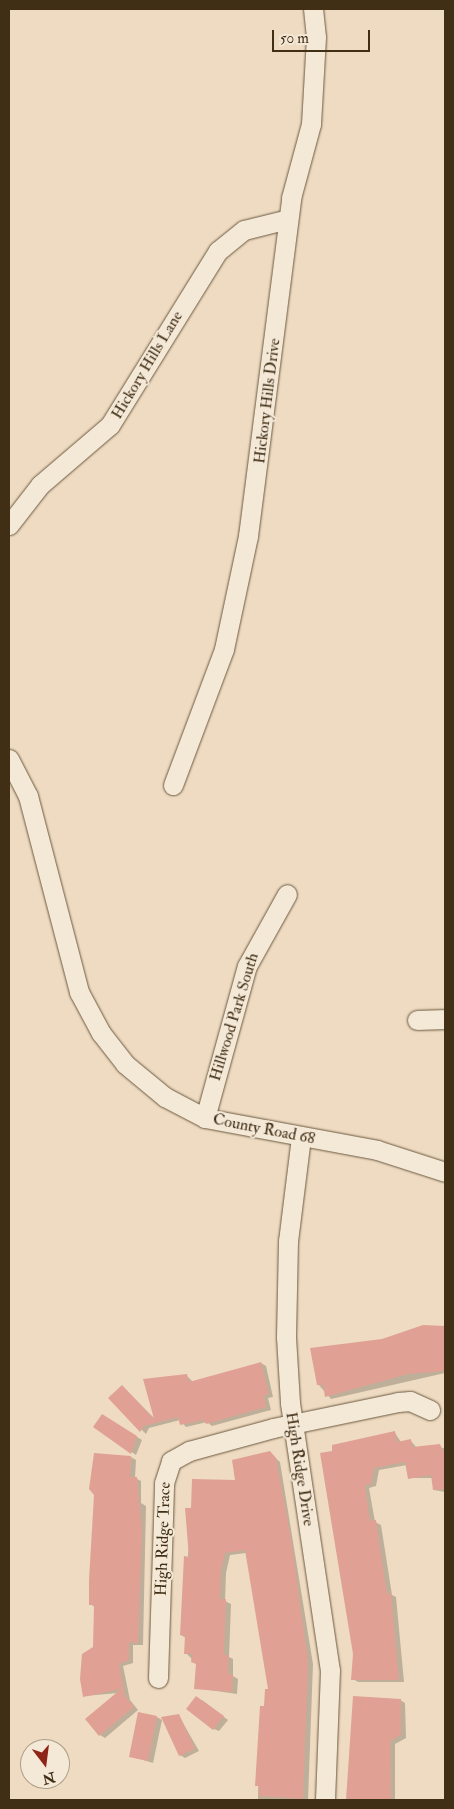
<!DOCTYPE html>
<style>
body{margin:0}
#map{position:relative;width:454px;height:1809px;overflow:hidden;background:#eedbc1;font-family:"IM FELL Double Pica",serif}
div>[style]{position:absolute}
.shadow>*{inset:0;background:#0003}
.building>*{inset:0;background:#e0a194}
.roads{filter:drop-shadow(0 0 1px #6c5940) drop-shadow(0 0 1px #6c5940)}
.minor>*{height:19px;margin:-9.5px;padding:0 9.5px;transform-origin:9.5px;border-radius:9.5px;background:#f4e8d7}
span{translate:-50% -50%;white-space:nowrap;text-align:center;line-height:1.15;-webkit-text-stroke:4px #f4e8d7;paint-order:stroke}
.street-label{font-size:16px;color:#402e15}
.frame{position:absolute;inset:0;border:10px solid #402e15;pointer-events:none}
.north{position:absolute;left:20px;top:1739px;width:50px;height:50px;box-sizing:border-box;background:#f4e8d7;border:1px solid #ac9e89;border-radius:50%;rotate:165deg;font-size:14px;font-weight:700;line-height:20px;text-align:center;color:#402e15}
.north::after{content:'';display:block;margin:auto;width:18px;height:22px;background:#8f2418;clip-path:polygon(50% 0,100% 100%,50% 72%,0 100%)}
.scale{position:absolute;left:272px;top:30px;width:98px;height:22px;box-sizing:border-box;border:2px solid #402e15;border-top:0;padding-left:6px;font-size:15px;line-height:18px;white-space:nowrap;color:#402e15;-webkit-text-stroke:4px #f4e8d7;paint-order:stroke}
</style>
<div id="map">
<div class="shadow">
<i style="clip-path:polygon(423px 1326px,445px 1327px,445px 1373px,331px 1399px,318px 1384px,382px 1340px)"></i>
<i style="clip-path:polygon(261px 1363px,266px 1366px,273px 1397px,268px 1398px,271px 1410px,212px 1426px,207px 1422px,186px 1427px,180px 1420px,149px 1428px,146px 1434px,110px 1398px,122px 1386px,155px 1419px,186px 1375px,193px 1382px)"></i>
<i style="clip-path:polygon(102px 1416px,142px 1440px,136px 1455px,95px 1427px)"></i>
<i style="clip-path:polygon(395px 1433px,401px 1442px,411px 1441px,416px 1447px,445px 1448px,445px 1492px,434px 1490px,432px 1478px,409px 1478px,407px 1465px,379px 1470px,376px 1486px,369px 1488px,375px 1522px,381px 1525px,392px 1595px,396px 1597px,404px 1682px,358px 1682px,353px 1679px,354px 1654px,333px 1452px)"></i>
<i style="clip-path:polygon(270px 1453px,280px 1462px,313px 1664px,308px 1800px,258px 1800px,259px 1729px,270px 1690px,246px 1553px,230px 1555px,226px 1573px,225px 1601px,231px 1604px,229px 1657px,233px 1659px,233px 1676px,238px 1679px,237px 1694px,195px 1688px,197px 1664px,186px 1653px,186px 1638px,181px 1635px,192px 1509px,237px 1482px)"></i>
<i style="clip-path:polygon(131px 1457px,136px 1460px,135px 1478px,141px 1481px,141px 1503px,146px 1506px,143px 1645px,133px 1645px,133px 1663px,123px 1666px,130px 1700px,138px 1710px,105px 1738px,100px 1735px,118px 1693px,85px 1696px,94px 1647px,95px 1607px,90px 1604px)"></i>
<i style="clip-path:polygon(202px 1700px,228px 1720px,219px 1731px,214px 1729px)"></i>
<i style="clip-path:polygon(400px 1700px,405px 1703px,406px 1738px,395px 1744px,395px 1800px,347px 1800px,347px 1786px)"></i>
<i style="clip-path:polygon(179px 1716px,199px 1751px,185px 1758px,180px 1755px)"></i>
<i style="clip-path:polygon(157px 1717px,162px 1720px,153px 1763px,130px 1756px)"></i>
</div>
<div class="building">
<i style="clip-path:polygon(423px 1325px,445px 1326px,445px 1371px,408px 1374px,325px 1397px,323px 1385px,317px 1385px,310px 1348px,382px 1339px)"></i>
<i style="clip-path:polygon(261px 1362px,269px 1394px,264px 1395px,266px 1407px,206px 1424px,204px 1420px,180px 1425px,178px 1417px,144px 1426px,140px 1432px,108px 1398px,122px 1385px,154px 1419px,143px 1379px,187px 1374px,189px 1382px)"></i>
<i style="clip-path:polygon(102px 1414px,137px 1436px,131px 1454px,93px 1427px)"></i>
<i style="clip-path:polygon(395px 1431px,397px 1442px,411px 1439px,412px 1447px,440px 1444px,445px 1455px,445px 1489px,433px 1490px,431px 1475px,408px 1479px,405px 1462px,374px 1468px,371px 1484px,365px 1485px,370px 1521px,376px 1520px,387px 1594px,391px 1593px,399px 1680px,351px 1680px,353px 1654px,320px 1453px,332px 1451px,332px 1445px)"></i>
<i style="clip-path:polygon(270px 1451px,276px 1458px,291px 1539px,308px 1661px,303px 1799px,259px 1796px,259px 1786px,255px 1786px,260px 1706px,264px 1706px,265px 1689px,268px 1689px,245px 1550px,225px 1553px,221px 1570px,220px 1599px,226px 1599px,224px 1655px,229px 1655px,228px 1674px,233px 1675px,232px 1692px,194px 1689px,196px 1664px,191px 1662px,192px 1654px,184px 1654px,185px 1636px,180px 1635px,184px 1556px,189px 1557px,185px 1508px,191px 1508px,192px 1479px,235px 1480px,232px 1460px)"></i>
<i style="clip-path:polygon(94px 1453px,131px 1456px,130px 1477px,137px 1477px,142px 1531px,138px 1643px,129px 1642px,129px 1660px,119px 1664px,125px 1696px,134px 1707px,99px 1736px,85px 1719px,121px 1689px,83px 1697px,80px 1679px,82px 1654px,93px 1647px,94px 1605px,89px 1605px,89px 1580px,94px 1495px,89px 1489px)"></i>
<i style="clip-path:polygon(196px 1696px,224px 1716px,213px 1730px,186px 1709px)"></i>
<i style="clip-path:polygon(353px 1696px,401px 1699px,401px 1735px,390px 1741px,391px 1800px,346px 1800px)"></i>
<i style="clip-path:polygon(138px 1712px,157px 1716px,148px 1761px,129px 1757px)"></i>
<i style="clip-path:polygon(179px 1714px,195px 1749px,179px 1756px,161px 1717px)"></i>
</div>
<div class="roads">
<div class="minor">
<i style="left:9px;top:525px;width:51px;rotate:-52.2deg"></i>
<i style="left:40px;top:485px;width:92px;rotate:-40.6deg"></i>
<i style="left:110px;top:425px;width:205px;rotate:-58.2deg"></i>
<i style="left:218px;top:251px;width:33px;rotate:-39deg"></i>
<i style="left:244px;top:230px;width:45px;rotate:-14deg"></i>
<i style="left:9px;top:759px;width:42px;rotate:62.8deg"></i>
<i style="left:28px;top:796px;width:203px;rotate:75.4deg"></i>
<i style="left:79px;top:992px;width:47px;rotate:61.8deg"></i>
<i style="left:101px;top:1033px;width:39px;rotate:52deg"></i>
<i style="left:125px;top:1064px;width:52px;rotate:39.5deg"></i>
<i style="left:165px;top:1097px;width:45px;rotate:27.7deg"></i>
<i style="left:205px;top:1118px;width:175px;rotate:10.5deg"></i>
<i style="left:377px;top:1150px;width:71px;rotate:17.9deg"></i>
<i style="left:173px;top:785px;width:145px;rotate:-69.4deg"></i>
<i style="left:224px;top:649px;width:116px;rotate:-78deg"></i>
<i style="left:248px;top:536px;width:341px;rotate:-82.7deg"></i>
<i style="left:291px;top:198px;width:77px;rotate:-74.9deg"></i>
<i style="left:311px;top:124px;width:87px;rotate:-86.7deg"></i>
<i style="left:316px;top:37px;width:28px;rotate:-96deg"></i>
<i style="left:417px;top:1020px;width:28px;rotate:-2deg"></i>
<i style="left:205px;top:1118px;width:158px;rotate:-74.6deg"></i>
<i style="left:247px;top:966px;width:82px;rotate:-60.9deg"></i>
<i style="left:301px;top:1137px;width:105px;rotate:97.1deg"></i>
<i style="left:288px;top:1241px;width:96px;rotate:91.2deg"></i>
<i style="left:286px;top:1337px;width:66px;rotate:86.5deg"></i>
<i style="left:290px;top:1403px;width:270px;rotate:81.5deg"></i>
<i style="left:330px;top:1670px;width:130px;rotate:92.2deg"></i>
<i style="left:158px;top:1678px;width:195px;rotate:-88.2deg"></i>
<i style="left:164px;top:1483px;width:23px;rotate:-72deg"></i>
<i style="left:171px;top:1461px;width:21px;rotate:-29deg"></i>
<i style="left:189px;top:1451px;width:87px;rotate:-15.3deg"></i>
<i style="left:273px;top:1428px;width:128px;rotate:-11.7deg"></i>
<i style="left:398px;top:1402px;width:12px;rotate:-5deg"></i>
<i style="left:410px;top:1401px;width:22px;rotate:24deg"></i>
</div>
</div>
<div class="street-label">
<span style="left:147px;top:365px;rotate:-59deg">Hickory Hills Lane</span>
<span style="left:267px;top:401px;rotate:-83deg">Hickory Hills Drive</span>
<span style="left:234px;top:1017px;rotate:-73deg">Hillwood Park South</span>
<span style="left:264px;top:1129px;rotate:11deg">County Road 68</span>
<span style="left:300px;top:1469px;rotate:81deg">High Ridge Drive</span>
<span style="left:163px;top:1539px;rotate:-88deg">High Ridge Trace</span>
</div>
<div class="frame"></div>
<div class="north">N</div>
<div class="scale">50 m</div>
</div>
